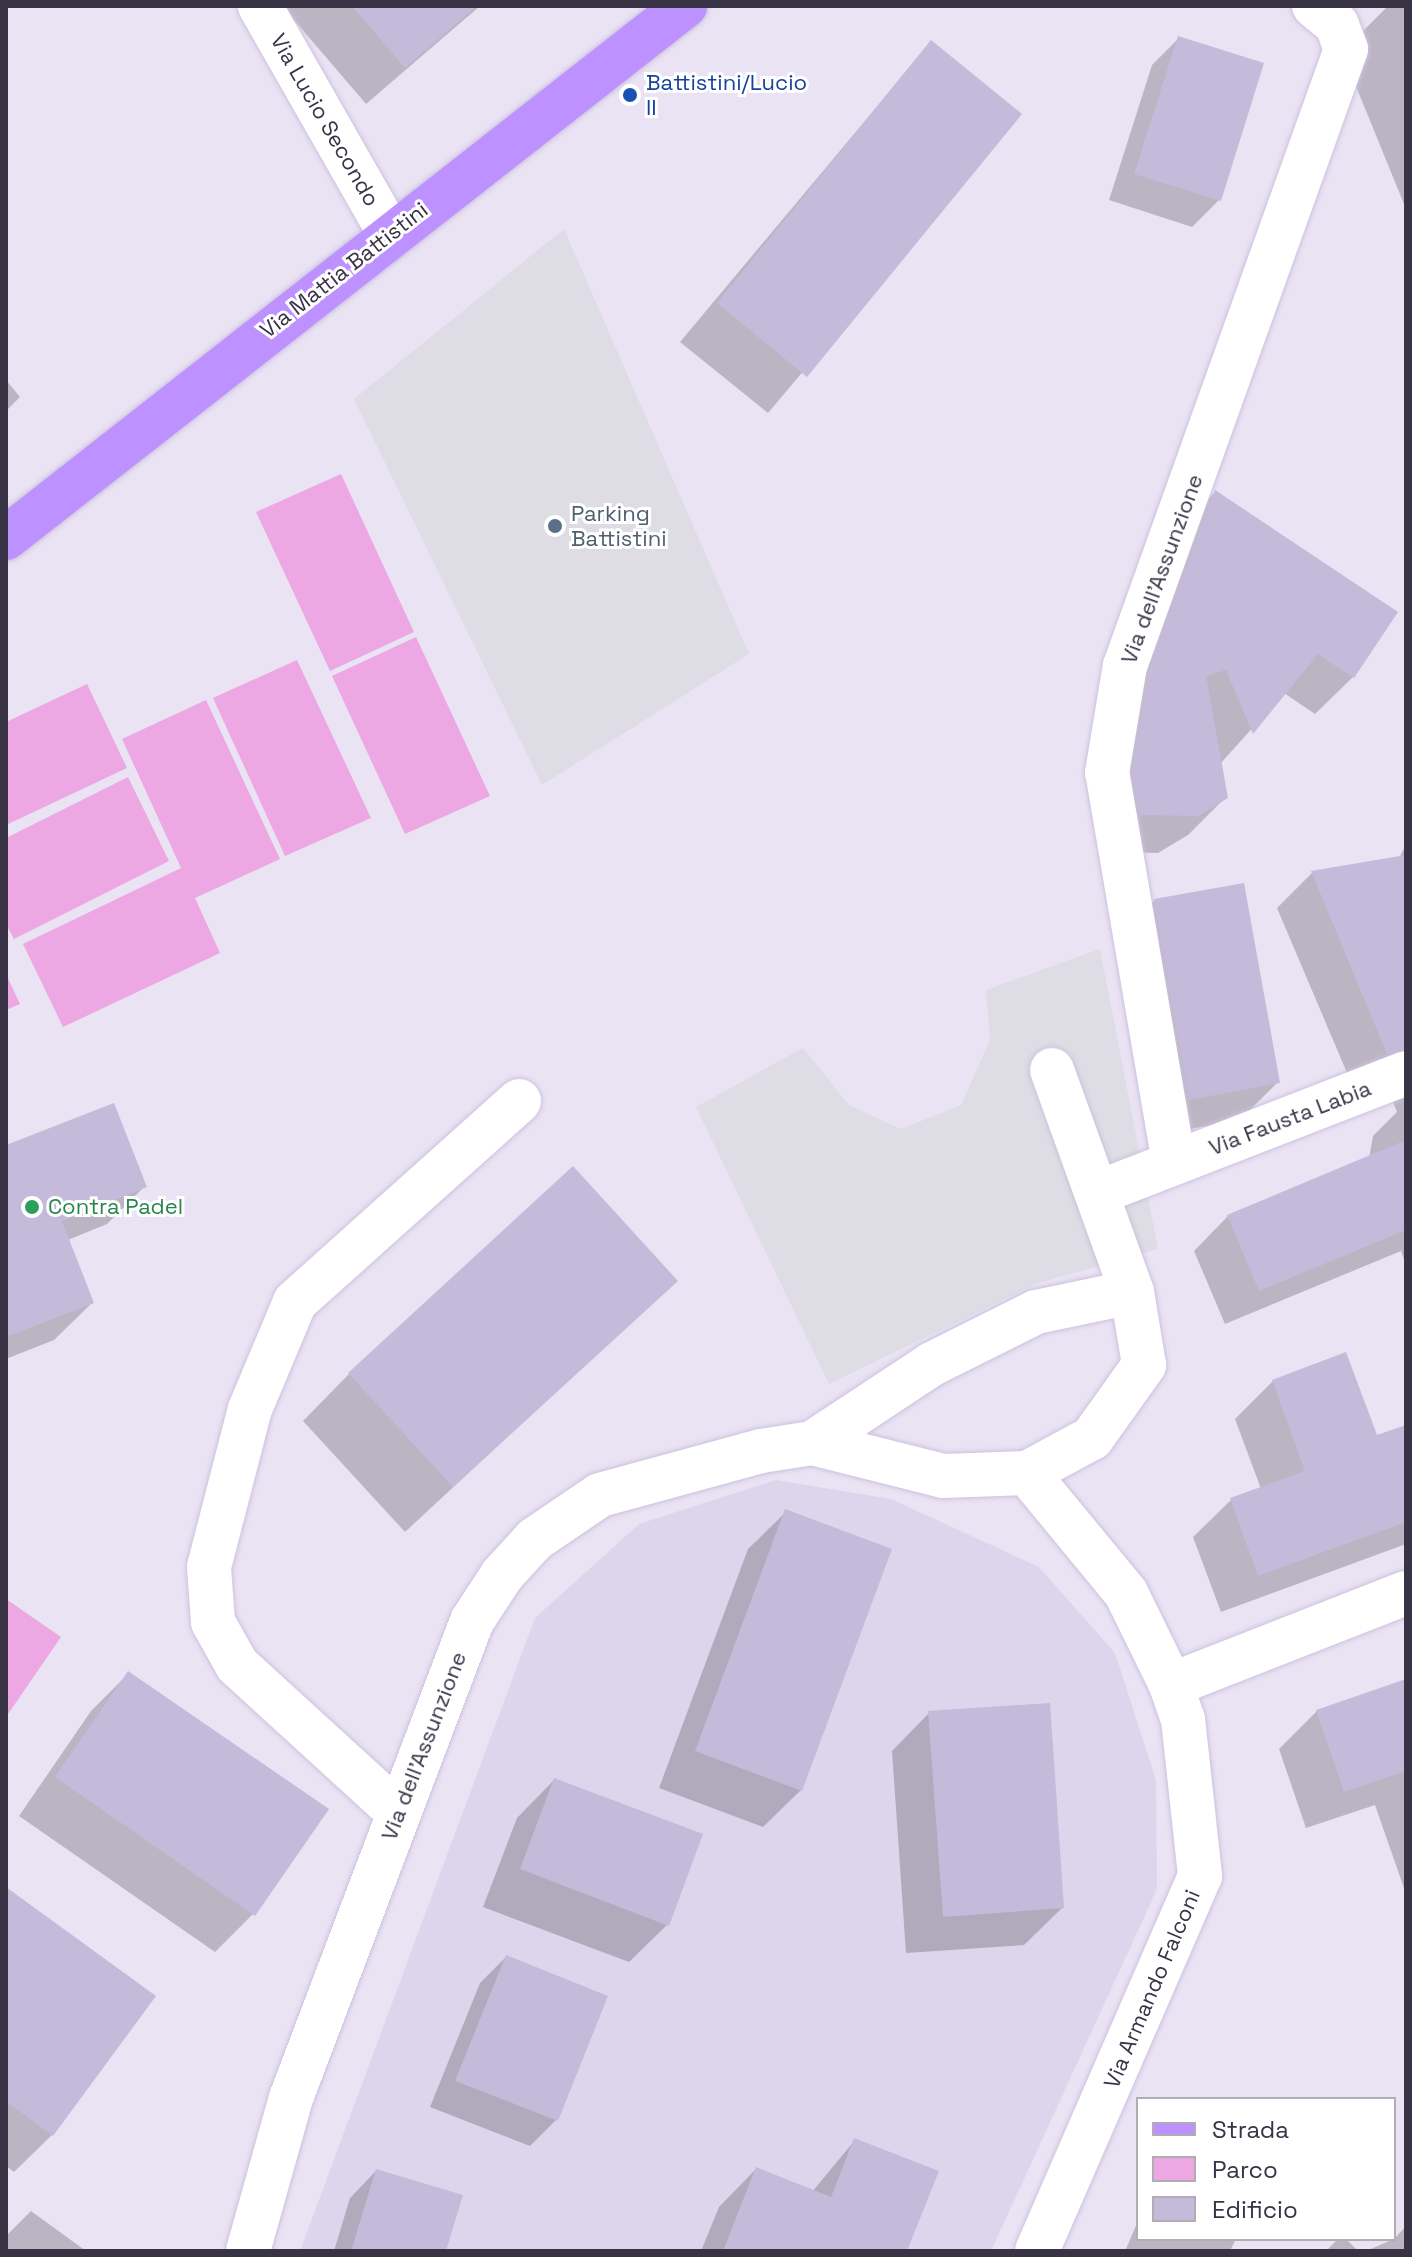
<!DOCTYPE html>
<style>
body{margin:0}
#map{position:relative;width:1412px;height:2257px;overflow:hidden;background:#eae3f4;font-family:"Space Grotesk",sans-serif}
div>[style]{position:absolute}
.residential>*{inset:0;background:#ddd5ec}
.green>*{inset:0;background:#eda7e3}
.parking>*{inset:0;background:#dedce4}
.shadow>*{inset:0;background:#0003}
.building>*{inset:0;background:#c4bada}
.roads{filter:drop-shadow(0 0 2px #ccc2de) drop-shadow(0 0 2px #ccc2de)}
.minor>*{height:44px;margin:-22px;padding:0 22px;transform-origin:22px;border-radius:22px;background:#fff}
.major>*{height:44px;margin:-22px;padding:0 22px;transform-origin:22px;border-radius:22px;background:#bd91ff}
.dots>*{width:22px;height:22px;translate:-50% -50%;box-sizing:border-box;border:4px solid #fff;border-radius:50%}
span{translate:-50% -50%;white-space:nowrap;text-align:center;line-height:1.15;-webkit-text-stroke:6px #fff;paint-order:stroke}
.transit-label{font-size:22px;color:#164399}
.left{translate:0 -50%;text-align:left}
.street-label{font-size:22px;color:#393346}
.service-label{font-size:22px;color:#4e5e75}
.leisure-label{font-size:22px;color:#27864d}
.frame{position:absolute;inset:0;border:8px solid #393346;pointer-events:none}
.legend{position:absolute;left:1136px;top:2097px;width:260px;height:144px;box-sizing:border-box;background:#fff;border:2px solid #b0adb5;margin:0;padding:10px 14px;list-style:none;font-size:24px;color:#393346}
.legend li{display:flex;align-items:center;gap:16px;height:40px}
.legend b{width:40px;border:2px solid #b0adb5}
</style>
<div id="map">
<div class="residential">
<i style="clip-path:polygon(776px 1480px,891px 1499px,1039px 1567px,1115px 1653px,1156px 1780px,1157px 1889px,991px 2251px,300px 2251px,535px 1618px,639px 1524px)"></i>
</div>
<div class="green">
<i style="clip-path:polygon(341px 474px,414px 632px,330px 671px,256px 512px)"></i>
<i style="clip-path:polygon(416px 637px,490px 796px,405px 834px,332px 676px)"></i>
<i style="clip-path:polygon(297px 660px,371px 818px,285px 856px,213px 698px)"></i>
<i style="clip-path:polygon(87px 684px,127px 768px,6px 825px,6px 722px)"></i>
<i style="clip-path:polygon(206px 700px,280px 859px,195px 898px,220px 953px,63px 1027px,23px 944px,181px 868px,122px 739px)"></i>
<i style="clip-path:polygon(128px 777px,169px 861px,14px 939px,6px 924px,6px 838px)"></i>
<i style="clip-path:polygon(6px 974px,20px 1004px,6px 1010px)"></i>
<i style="clip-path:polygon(6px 1599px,61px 1637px,6px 1717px)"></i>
</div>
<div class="parking">
<i style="clip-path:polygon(564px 229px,749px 654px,542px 785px,354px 399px)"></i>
<i style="clip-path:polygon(1100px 949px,1158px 1249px,1035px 1284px,829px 1384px,696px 1107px,803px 1048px,849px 1105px,901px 1129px,961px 1105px,990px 1040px,986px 990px)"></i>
</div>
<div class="shadow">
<i style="clip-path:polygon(282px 6px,480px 6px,366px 104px)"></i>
<i style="clip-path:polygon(1388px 6px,1406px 6px,1406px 209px,1342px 52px)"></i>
<i style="clip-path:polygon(1179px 38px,1219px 200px,1192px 227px,1109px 200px,1152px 65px)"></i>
<i style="clip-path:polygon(931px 42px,1020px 114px,768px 413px,680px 342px)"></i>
<i style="clip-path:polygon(6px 380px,20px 397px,6px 411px)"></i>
<i style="clip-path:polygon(1215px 492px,1353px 677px,1315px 714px,1284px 693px,1220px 764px,1226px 797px,1188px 835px,1158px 853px,1102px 852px,1178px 530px)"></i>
<i style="clip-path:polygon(1406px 845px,1406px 1265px,1401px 1251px,1225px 1324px,1194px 1251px,1228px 1216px,1369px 1158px,1373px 1136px,1397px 1112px,1387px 1087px,1353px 1087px,1277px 908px,1312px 873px,1399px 858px)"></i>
<i style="clip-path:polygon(1155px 900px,1278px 1082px,1240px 1120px,1151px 1136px,1117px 938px)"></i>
<i style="clip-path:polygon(6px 1147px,145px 1186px,107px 1224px,68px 1240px,92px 1303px,54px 1340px,6px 1359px)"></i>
<i style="clip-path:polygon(675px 1281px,405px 1532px,303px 1421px,349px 1374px)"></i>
<i style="clip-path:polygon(1273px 1381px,1376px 1438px,1406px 1427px,1406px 1544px,1221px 1612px,1193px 1537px,1231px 1500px,1261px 1489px,1235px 1419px)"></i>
<i style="clip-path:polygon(786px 1512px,801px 1790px,763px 1827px,659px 1788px,748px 1549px)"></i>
<i style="clip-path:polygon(129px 1673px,253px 1914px,215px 1952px,19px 1816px,91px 1711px)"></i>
<i style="clip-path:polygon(1406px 1681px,1406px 1894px,1375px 1805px,1306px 1828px,1279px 1749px,1317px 1711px)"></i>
<i style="clip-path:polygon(929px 1713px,1062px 1908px,1024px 1945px,906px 1953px,892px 1751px)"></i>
<i style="clip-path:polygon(554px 1780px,667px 1925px,629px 1962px,483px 1907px,517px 1818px)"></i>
<i style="clip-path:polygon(6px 1917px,52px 2135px,14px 2172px,6px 2166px)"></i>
<i style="clip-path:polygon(506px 1957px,556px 2120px,530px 2146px,430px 2107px,480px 1983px)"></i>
<i style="clip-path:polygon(855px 2140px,905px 2251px,701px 2251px,719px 2207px,756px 2169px,812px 2192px)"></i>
<i style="clip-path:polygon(376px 2171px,444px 2251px,334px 2251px,350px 2198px)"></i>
<i style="clip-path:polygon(31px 2211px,86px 2251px,6px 2251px,6px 2236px)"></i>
<i style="clip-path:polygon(1138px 2221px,1138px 2239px,1236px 2239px,1230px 2251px,1125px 2251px)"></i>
<i style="clip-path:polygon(1406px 2226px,1406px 2251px,1366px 2251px,1394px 2239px)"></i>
<i style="clip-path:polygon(1338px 2239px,1346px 2239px,1358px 2251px,1326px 2251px)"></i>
</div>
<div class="building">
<i style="clip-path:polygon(352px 6px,477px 6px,405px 68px)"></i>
<i style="clip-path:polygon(1178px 36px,1264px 63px,1221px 201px,1134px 174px)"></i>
<i style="clip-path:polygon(931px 40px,1022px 114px,807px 377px,717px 303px)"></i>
<i style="clip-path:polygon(1215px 490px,1398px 612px,1354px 678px,1318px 654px,1253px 734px,1226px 670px,1206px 676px,1228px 798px,1198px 816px,1140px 815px,1132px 773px,1149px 672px)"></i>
<i style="clip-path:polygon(1406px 855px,1406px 1049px,1387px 1054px,1311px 871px)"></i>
<i style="clip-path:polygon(1244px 883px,1280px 1083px,1189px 1100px,1154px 899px)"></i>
<i style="clip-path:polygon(114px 1103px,147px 1187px,62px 1221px,94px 1303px,6px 1337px,6px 1145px)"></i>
<i style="clip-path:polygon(1406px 1140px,1406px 1230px,1259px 1291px,1227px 1215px)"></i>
<i style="clip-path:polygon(573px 1166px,678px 1281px,453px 1487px,348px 1373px)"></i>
<i style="clip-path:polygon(1346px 1352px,1377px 1435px,1406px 1425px,1406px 1522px,1258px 1576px,1230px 1498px,1305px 1471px,1272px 1380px)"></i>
<i style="clip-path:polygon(785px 1509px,892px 1549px,802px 1791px,695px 1751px)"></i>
<i style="clip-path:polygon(128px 1671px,329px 1809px,255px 1916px,55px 1777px)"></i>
<i style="clip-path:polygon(1406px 1679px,1406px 1771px,1344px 1792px,1316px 1710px)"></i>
<i style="clip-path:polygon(1050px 1703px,1064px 1908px,943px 1917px,928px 1711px)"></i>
<i style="clip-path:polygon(554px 1778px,703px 1834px,669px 1926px,520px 1869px)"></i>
<i style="clip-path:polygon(6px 1887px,156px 1996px,53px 2136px,6px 2101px)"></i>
<i style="clip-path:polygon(506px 1955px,608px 1996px,558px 2121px,455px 2081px)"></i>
<i style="clip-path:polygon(854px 2138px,939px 2171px,907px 2251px,723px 2251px,756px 2167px,831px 2197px)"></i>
<i style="clip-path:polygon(376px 2169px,463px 2195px,446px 2251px,351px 2251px)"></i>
</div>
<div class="roads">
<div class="minor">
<i style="left:260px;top:6px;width:262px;rotate:60.3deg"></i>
<i style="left:1052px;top:1070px;width:236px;rotate:70.2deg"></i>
<i style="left:1174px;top:1163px;width:396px;rotate:-99.7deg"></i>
<i style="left:1107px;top:773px;width:109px;rotate:-80.5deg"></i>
<i style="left:1125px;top:666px;width:655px;rotate:-70.29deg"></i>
<i style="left:1346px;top:49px;width:26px;rotate:-111deg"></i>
<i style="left:1337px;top:25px;width:30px;rotate:-140deg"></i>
<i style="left:1097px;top:1193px;width:331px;rotate:-21.2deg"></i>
<i style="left:1027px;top:1473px;width:156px;rotate:50.5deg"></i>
<i style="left:1126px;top:1593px;width:102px;rotate:63.9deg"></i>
<i style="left:1171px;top:1685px;width:36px;rotate:71deg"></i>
<i style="left:1183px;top:1719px;width:158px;rotate:83.8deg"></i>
<i style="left:1200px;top:1876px;width:409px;rotate:113.5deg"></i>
<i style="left:1171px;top:1685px;width:252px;rotate:-21.4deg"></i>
<i style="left:399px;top:1813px;width:219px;rotate:-137.6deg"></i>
<i style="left:237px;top:1665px;width:49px;rotate:-119.2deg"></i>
<i style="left:213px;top:1622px;width:55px;rotate:-94.2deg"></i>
<i style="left:209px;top:1567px;width:163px;rotate:-75.5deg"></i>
<i style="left:250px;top:1409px;width:116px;rotate:-67.2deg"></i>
<i style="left:295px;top:1302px;width:301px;rotate:-41.9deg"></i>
<i style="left:248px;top:2251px;width:159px;rotate:-74.3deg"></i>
<i style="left:291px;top:2098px;width:510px;rotate:-69.22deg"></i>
<i style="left:472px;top:1621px;width:55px;rotate:-56.9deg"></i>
<i style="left:502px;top:1575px;width:49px;rotate:-47.5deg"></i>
<i style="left:535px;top:1539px;width:78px;rotate:-34.1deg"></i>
<i style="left:600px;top:1495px;width:167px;rotate:-15.3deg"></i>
<i style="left:761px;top:1451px;width:52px;rotate:-8.9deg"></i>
<i style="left:812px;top:1443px;width:135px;rotate:14.1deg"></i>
<i style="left:943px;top:1476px;width:84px;rotate:-2deg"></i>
<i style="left:1027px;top:1473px;width:74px;rotate:-28.3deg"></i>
<i style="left:1092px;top:1438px;width:90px;rotate:-54.5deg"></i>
<i style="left:1144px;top:1365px;width:74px;rotate:-99.3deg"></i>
<i style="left:1132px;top:1292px;width:98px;rotate:168.2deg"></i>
<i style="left:1036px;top:1312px;width:116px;rotate:153.4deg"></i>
<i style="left:932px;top:1364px;width:144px;rotate:146.6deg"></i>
</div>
<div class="major">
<i style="left:6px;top:538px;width:863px;rotate:-38.08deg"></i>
</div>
</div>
<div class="dots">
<i style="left:630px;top:95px;background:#1a4fb4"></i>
<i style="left:555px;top:526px;background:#5c6f8a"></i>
<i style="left:32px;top:1207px;background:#2e9e5b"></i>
</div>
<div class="transit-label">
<span class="left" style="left:646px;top:95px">Battistini/Lucio<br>II</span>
</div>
<div class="street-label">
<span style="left:325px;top:120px;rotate:60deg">Via Lucio Secondo</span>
<span style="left:344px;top:270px;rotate:-38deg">Via Mattia Battistini</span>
<span style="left:1162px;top:569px;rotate:-70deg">Via dell'Assunzione</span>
<span style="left:1290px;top:1118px;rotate:-21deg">Via Fausta Labia</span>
<span style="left:424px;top:1746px;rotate:-69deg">Via dell'Assunzione</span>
<span style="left:1152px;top:1989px;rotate:-67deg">Via Armando Falconi</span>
</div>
<div class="service-label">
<span class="left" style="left:571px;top:526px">Parking<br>Battistini</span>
</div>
<div class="leisure-label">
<span class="left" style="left:48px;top:1207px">Contra Padel</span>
</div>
<div class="frame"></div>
<ul class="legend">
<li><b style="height:10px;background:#bd91ff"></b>Strada</li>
<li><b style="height:22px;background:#eda7e3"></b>Parco</li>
<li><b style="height:22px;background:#c4bada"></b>Edificio</li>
</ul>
</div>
